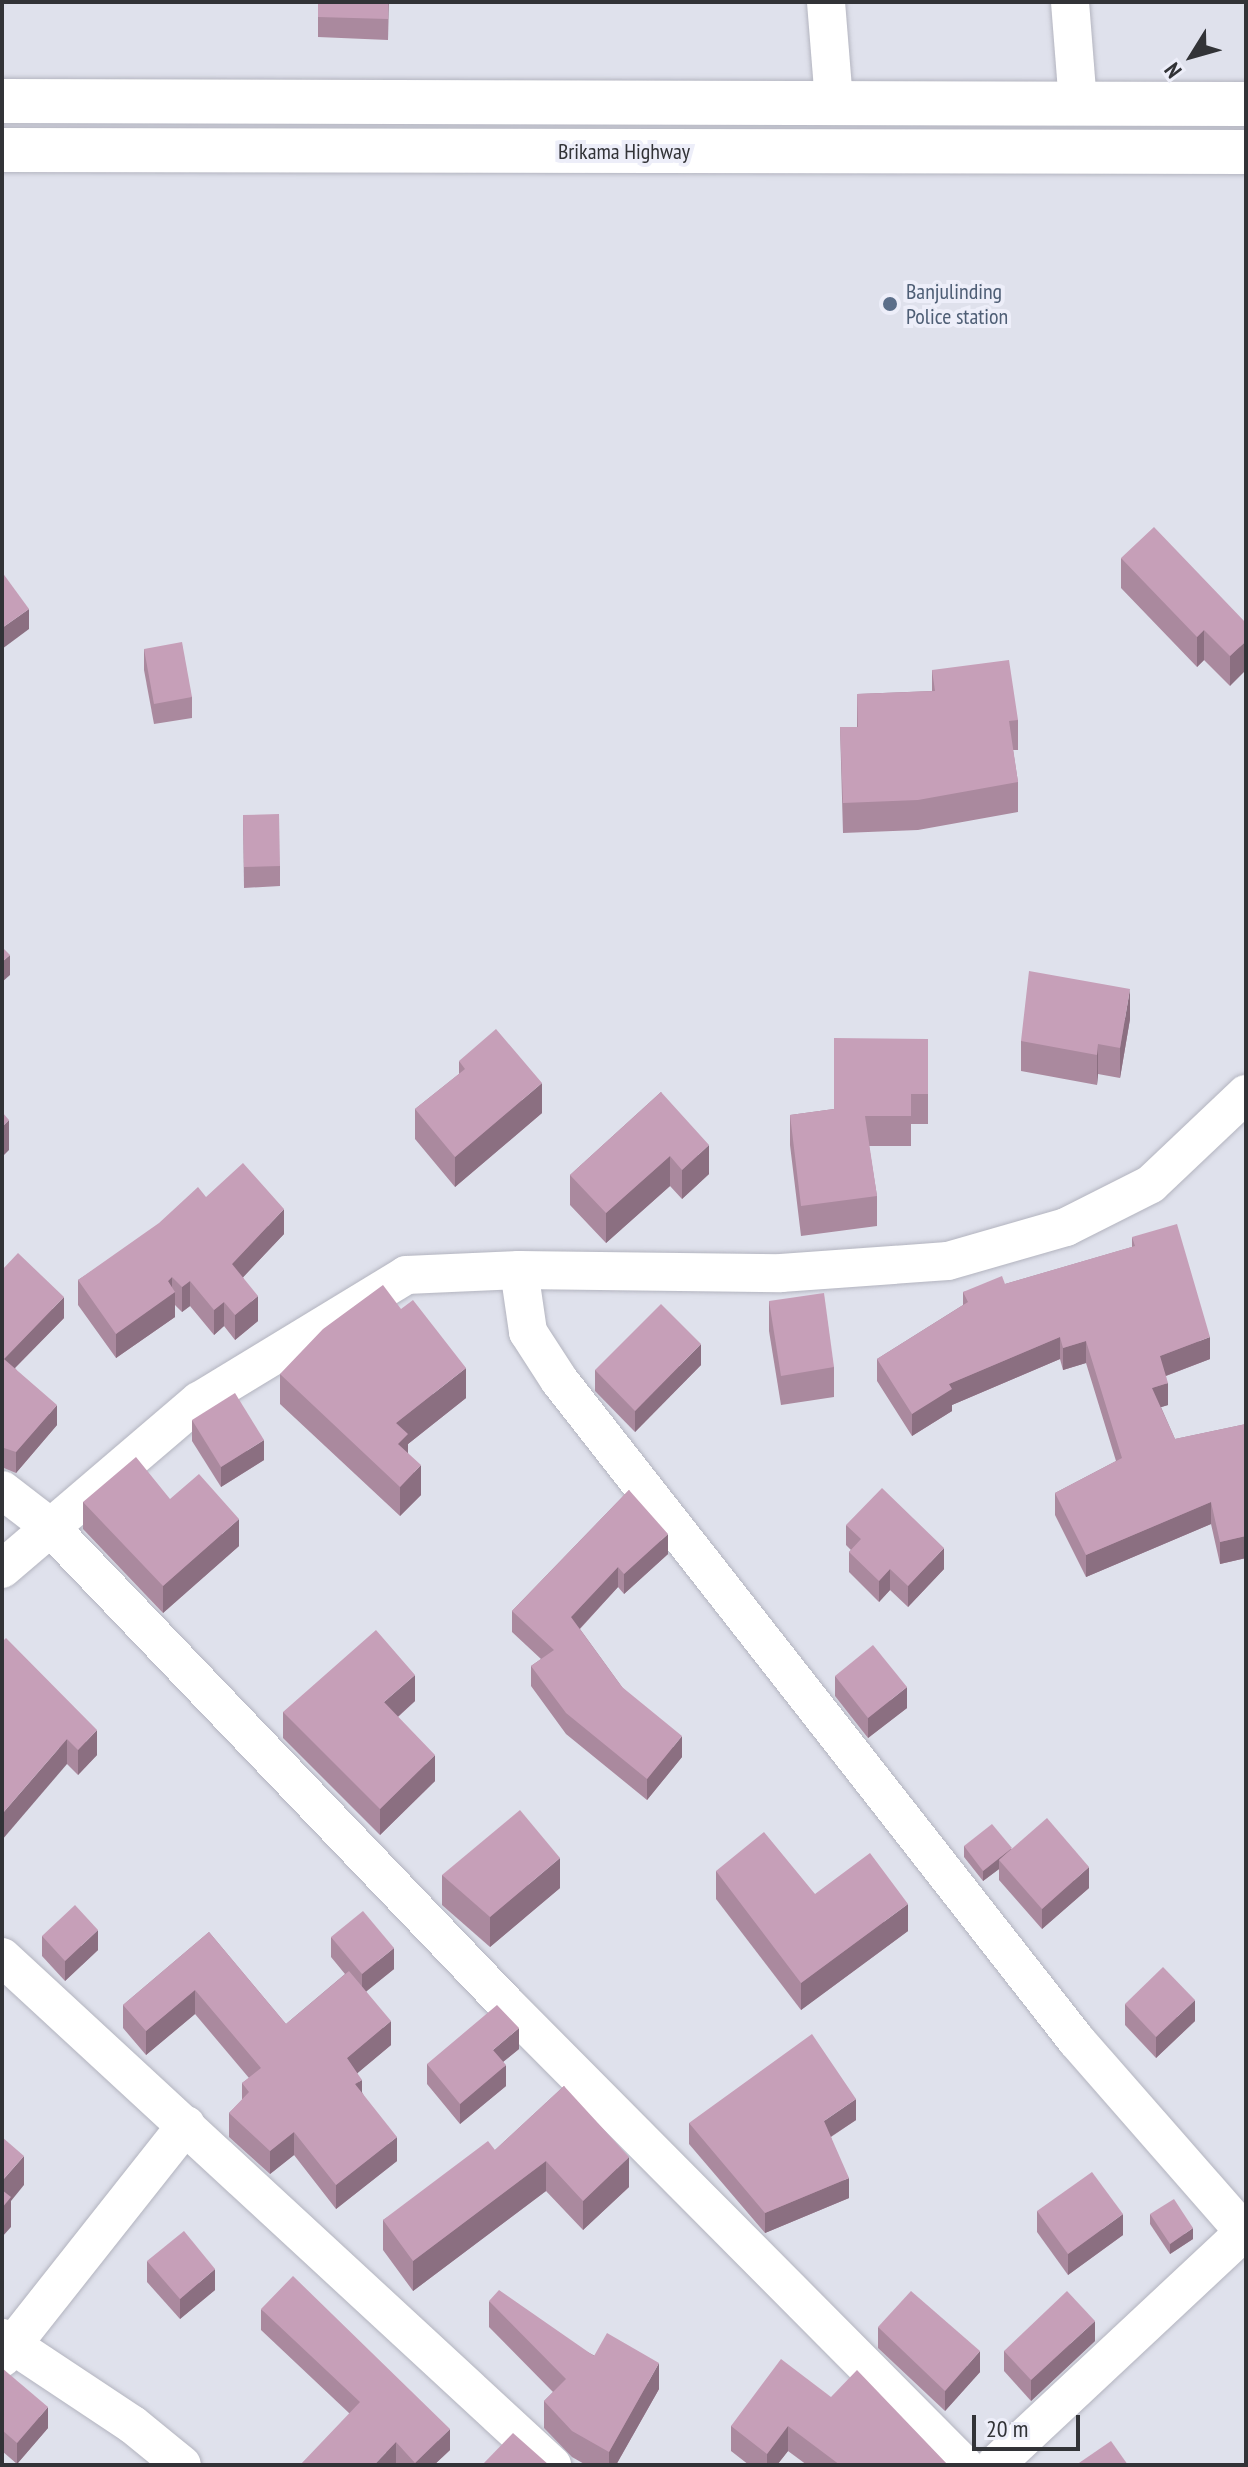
<!DOCTYPE html>
<style>
body{margin:0}
#map{position:relative;width:1248px;height:2467px;overflow:hidden;background:#dfe1ec;font-family:"PT Sans Narrow",sans-serif}
div>[style]{position:absolute}
.roads{filter:drop-shadow(0 0 2px #b3b4bf) drop-shadow(0 0 2px #b3b4bf)}
.minor>*{height:38px;margin:-19px;padding:0 19px;transform-origin:19px;border-radius:19px;background:#fff}
.trunk>*{height:44px;margin:-22px;padding:0 22px;transform-origin:22px;border-radius:22px;background:#fff}
.wall>*{inset:0;background:#aa899e}
.shaded-wall>*{inset:0;background:#8b6f81}
.building>*{inset:0;background:#c69fb8}
.dots>*{width:22px;height:22px;translate:-50% -50%;box-sizing:border-box;border:4px solid #edeef9;border-radius:50%}
span{translate:-50% -50%;white-space:nowrap;text-align:center;line-height:1.15;-webkit-text-stroke:8px #edeef9;paint-order:stroke}
.street-label{font-size:22px;color:#323337}
.service-label{font-size:22px;color:#4e5e75}
.left{translate:0 -50%;text-align:left}
.frame{position:absolute;inset:0;border:4px solid #323337;pointer-events:none}
.north{position:absolute;left:1152px;top:16px;width:80px;height:80px;-webkit-text-stroke:6px #edeef9;paint-order:stroke;rotate:233deg;font-size:22px;font-weight:700;line-height:32px;text-align:center;color:#323337}
.north::after{content:'';display:block;margin:auto;width:28px;height:36px;background:#323337;clip-path:polygon(50% 0,100% 100%,50% 72%,0 100%)}
.scale{position:absolute;left:972px;top:2415px;width:108px;height:36px;box-sizing:border-box;border:4px solid #323337;border-top:0;padding-left:10px;font-size:24px;line-height:28px;white-space:nowrap;color:#323337;-webkit-text-stroke:6px #edeef9;paint-order:stroke}
</style>
<div id="map">
<div class="roads">
<div class="minor">
<i style="left:826px;top:2px;width:100px;rotate:85.4deg"></i>
<i style="left:1070px;top:2px;width:102px;rotate:85.5deg"></i>
<i style="left:519px;top:1270px;width:63px;rotate:81.7deg"></i>
<i style="left:528px;top:1332px;width:57px;rotate:57.1deg"></i>
<i style="left:559px;top:1380px;width:840px;rotate:51.92deg"></i>
<i style="left:1077px;top:2041px;width:257px;rotate:48.8deg"></i>
<i style="left:2px;top:1490px;width:59px;rotate:37.5deg"></i>
<i style="left:49px;top:1526px;width:663px;rotate:46.28deg"></i>
<i style="left:507px;top:2005px;width:648px;rotate:45.19deg"></i>
<i style="left:2px;top:1569px;width:259px;rotate:-40.5deg"></i>
<i style="left:199px;top:1401px;width:242px;rotate:-31.3deg"></i>
<i style="left:406px;top:1275px;width:113px;rotate:-2.5deg"></i>
<i style="left:519px;top:1270px;width:262px;rotate:0.7deg"></i>
<i style="left:781px;top:1273px;width:167px;rotate:-4.1deg"></i>
<i style="left:948px;top:1261px;width:123px;rotate:-16.1deg"></i>
<i style="left:1066px;top:1227px;width:95px;rotate:-26.8deg"></i>
<i style="left:1151px;top:1184px;width:131px;rotate:-43.5deg"></i>
<i style="left:2px;top:1957px;width:749px;rotate:42.73deg"></i>
<i style="left:2px;top:2338px;width:157px;rotate:33.6deg"></i>
<i style="left:133px;top:2425px;width:63px;rotate:39.2deg"></i>
<i style="left:2px;top:2358px;width:297px;rotate:-51.7deg"></i>
<i style="left:995px;top:2465px;width:341px;rotate:-43.1deg"></i>
</div>
<div class="trunk">
<i style="left:2px;top:101px;width:1244px;rotate:0.14deg"></i>
<i style="left:2px;top:150px;width:1244px;rotate:0.09deg"></i>
</div>
</div>
<div class="wall">
<i style="clip-path:polygon(318px 2px,389px 2px,388px 40px,318px 37px)"></i>
<i style="clip-path:polygon(1121px 558px,1246px 623px,1230px 686px,1204px 660px,1197px 667px,1121px 588px)"></i>
<i style="clip-path:polygon(144px 649px,192px 697px,192px 718px,154px 724px,144px 670px)"></i>
<i style="clip-path:polygon(932px 670px,1018px 720px,1018px 750px,1013px 750px,1018px 782px,1018px 812px,918px 830px,843px 833px,840px 727px,857px 727px,857px 694px,932px 691px)"></i>
<i style="clip-path:polygon(243px 815px,280px 866px,280px 886px,244px 888px)"></i>
<i style="clip-path:polygon(1130px 1019px,1120px 1078px,1098px 1074px,1097px 1085px,1021px 1071px,1021px 1041px)"></i>
<i style="clip-path:polygon(928px 1039px,928px 1124px,911px 1124px,911px 1146px,869px 1146px,877px 1196px,877px 1226px,801px 1236px,790px 1145px,790px 1115px,834px 1109px)"></i>
<i style="clip-path:polygon(459px 1061px,542px 1113px,455px 1187px,415px 1139px,415px 1109px,459px 1074px)"></i>
<i style="clip-path:polygon(661px 1092px,709px 1174px,682px 1199px,670px 1186px,606px 1243px,570px 1205px,570px 1175px)"></i>
<i style="clip-path:polygon(206px 1197px,284px 1234px,243px 1277px,258px 1321px,235px 1340px,224px 1326px,214px 1335px,190px 1306px,182px 1312px,175px 1305px,175px 1317px,116px 1358px,78px 1305px,78px 1280px)"></i>
<i style="clip-path:polygon(1132px 1237px,1210px 1359px,1166px 1376px,1168px 1405px,1161px 1407px,1175px 1439px,1246px 1424px,1246px 1558px,1220px 1564px,1211px 1524px,1086px 1577px,1055px 1515px,1055px 1493px,1116px 1461px,1086px 1363px,1063px 1370px,1060px 1359px,952px 1405px,952px 1411px,912px 1436px,877px 1381px,877px 1359px,963px 1305px,963px 1292px,1005px 1284px,1132px 1247px)"></i>
<i style="clip-path:polygon(2px 1270px,64px 1318px,15px 1368px,57px 1425px,16px 1473px,4px 1468px)"></i>
<i style="clip-path:polygon(769px 1301px,834px 1367px,834px 1397px,781px 1405px,769px 1331px)"></i>
<i style="clip-path:polygon(701px 1365px,635px 1432px,595px 1391px,595px 1370px)"></i>
<i style="clip-path:polygon(280px 1374px,466px 1398px,408px 1444px,408px 1453px,421px 1495px,400px 1516px,280px 1404px)"></i>
<i style="clip-path:polygon(192px 1420px,264px 1460px,221px 1487px,192px 1441px)"></i>
<i style="clip-path:polygon(629px 1490px,668px 1554px,624px 1594px,618px 1587px,580px 1629px,622px 1687px,682px 1757px,647px 1800px,566px 1734px,531px 1686px,531px 1666px,541px 1659px,512px 1632px,512px 1611px)"></i>
<i style="clip-path:polygon(170px 1499px,239px 1546px,163px 1613px,83px 1529px,83px 1502px)"></i>
<i style="clip-path:polygon(846px 1525px,944px 1569px,908px 1607px,890px 1590px,879px 1602px,849px 1572px,849px 1552px,851px 1550px,846px 1545px)"></i>
<i style="clip-path:polygon(2px 1642px,97px 1755px,78px 1775px,67px 1764px)"></i>
<i style="clip-path:polygon(835px 1676px,907px 1708px,868px 1738px,835px 1696px)"></i>
<i style="clip-path:polygon(415px 1701px,398px 1717px,435px 1781px,380px 1835px,283px 1738px,283px 1712px)"></i>
<i style="clip-path:polygon(964px 1846px,1012px 1849px,1089px 1888px,1042px 1929px,999px 1880px,999px 1869px,983px 1881px,964px 1857px)"></i>
<i style="clip-path:polygon(716px 1871px,815px 1894px,908px 1931px,801px 2010px,716px 1899px)"></i>
<i style="clip-path:polygon(442px 1875px,560px 1888px,490px 1947px,442px 1905px)"></i>
<i style="clip-path:polygon(209px 1932px,286px 2024px,345px 1974px,331px 1957px,331px 1937px,394px 1969px,366px 1991px,391px 2045px,357px 2073px,362px 2092px,397px 2161px,336px 2209px,294px 2155px,270px 2174px,229px 2137px,229px 2113px,242px 2100px,242px 2083px,249px 2078px,195px 2014px,146px 2055px,123px 2028px,123px 2005px)"></i>
<i style="clip-path:polygon(42px 1936px,98px 1950px,65px 1981px,42px 1956px)"></i>
<i style="clip-path:polygon(1125px 2004px,1195px 2021px,1156px 2058px,1125px 2025px)"></i>
<i style="clip-path:polygon(519px 2049px,503px 2062px,506px 2086px,460px 2124px,427px 2084px,427px 2064px)"></i>
<i style="clip-path:polygon(564px 2086px,629px 2187px,583px 2230px,546px 2191px,413px 2291px,383px 2250px,383px 2220px,495px 2150px)"></i>
<i style="clip-path:polygon(856px 2120px,831px 2137px,849px 2198px,765px 2233px,689px 2144px,689px 2123px)"></i>
<i style="clip-path:polygon(1037px 2211px,1123px 2235px,1068px 2275px,1037px 2232px)"></i>
<i style="clip-path:polygon(1150px 2214px,1193px 2239px,1170px 2254px,1150px 2224px)"></i>
<i style="clip-path:polygon(147px 2261px,215px 2290px,180px 2319px,147px 2282px)"></i>
<i style="clip-path:polygon(489px 2301px,659px 2389px,616px 2465px,586px 2465px,572px 2457px,544px 2428px,544px 2401px,553px 2392px,489px 2327px)"></i>
<i style="clip-path:polygon(261px 2309px,450px 2450px,434px 2465px,398px 2465px,349px 2413px,261px 2330px)"></i>
<i style="clip-path:polygon(878px 2327px,980px 2372px,945px 2411px,878px 2348px)"></i>
<i style="clip-path:polygon(1095px 2341px,1031px 2401px,1004px 2371px,1004px 2351px)"></i>
<i style="clip-path:polygon(2px 2368px,48px 2428px,17px 2464px,2px 2451px)"></i>
<i style="clip-path:polygon(831px 2397px,948px 2465px,807px 2465px,788px 2451px,777px 2465px,749px 2465px,731px 2451px,731px 2426px)"></i>
</div>
<div class="shaded-wall">
<i style="clip-path:polygon(29px 609px,29px 629px,2px 649px,2px 628px)"></i>
<i style="clip-path:polygon(1204px 630px,1204px 660px,1197px 667px,1197px 637px)"></i>
<i style="clip-path:polygon(1246px 641px,1246px 670px,1230px 686px,1230px 656px)"></i>
<i style="clip-path:polygon(10px 955px,10px 975px,2px 982px,2px 962px)"></i>
<i style="clip-path:polygon(1130px 989px,1130px 1019px,1120px 1078px,1120px 1048px)"></i>
<i style="clip-path:polygon(1098px 1044px,1098px 1074px,1097px 1085px,1097px 1055px)"></i>
<i style="clip-path:polygon(542px 1083px,542px 1113px,455px 1187px,455px 1157px)"></i>
<i style="clip-path:polygon(9px 1120px,9px 1150px,2px 1157px,2px 1127px)"></i>
<i style="clip-path:polygon(709px 1145px,709px 1174px,682px 1199px,682px 1170px)"></i>
<i style="clip-path:polygon(670px 1156px,670px 1186px,606px 1243px,606px 1213px)"></i>
<i style="clip-path:polygon(284px 1209px,284px 1234px,232px 1289px,232px 1264px)"></i>
<i style="clip-path:polygon(172px 1277px,172px 1294px,175px 1292px,175px 1317px,116px 1358px,116px 1334px)"></i>
<i style="clip-path:polygon(190px 1281px,190px 1306px,182px 1312px,182px 1287px)"></i>
<i style="clip-path:polygon(258px 1296px,258px 1321px,235px 1340px,235px 1315px)"></i>
<i style="clip-path:polygon(64px 1297px,64px 1318px,4px 1379px,4px 1359px)"></i>
<i style="clip-path:polygon(224px 1302px,224px 1326px,214px 1335px,214px 1310px)"></i>
<i style="clip-path:polygon(1060px 1337px,1060px 1359px,952px 1405px,952px 1411px,912px 1436px,912px 1414px,949px 1384px)"></i>
<i style="clip-path:polygon(1210px 1337px,1210px 1359px,1160px 1378px,1160px 1356px)"></i>
<i style="clip-path:polygon(1086px 1341px,1086px 1363px,1063px 1370px,1063px 1348px)"></i>
<i style="clip-path:polygon(701px 1344px,701px 1365px,635px 1432px,635px 1411px)"></i>
<i style="clip-path:polygon(466px 1368px,466px 1398px,408px 1444px,408px 1464px,398px 1474px,396px 1423px)"></i>
<i style="clip-path:polygon(1168px 1383px,1168px 1405px,1152px 1410px,1152px 1388px)"></i>
<i style="clip-path:polygon(57px 1405px,57px 1425px,16px 1473px,16px 1452px)"></i>
<i style="clip-path:polygon(264px 1440px,264px 1460px,221px 1487px,221px 1467px)"></i>
<i style="clip-path:polygon(2px 1448px,4px 1448px,4px 1468px,2px 1469px)"></i>
<i style="clip-path:polygon(421px 1465px,421px 1495px,400px 1516px,400px 1487px)"></i>
<i style="clip-path:polygon(1211px 1502px,1211px 1524px,1086px 1577px,1086px 1555px)"></i>
<i style="clip-path:polygon(239px 1519px,239px 1546px,163px 1613px,163px 1586px)"></i>
<i style="clip-path:polygon(668px 1534px,668px 1554px,624px 1594px,624px 1574px)"></i>
<i style="clip-path:polygon(1246px 1536px,1246px 1558px,1220px 1564px,1220px 1542px)"></i>
<i style="clip-path:polygon(944px 1548px,944px 1569px,908px 1607px,908px 1586px)"></i>
<i style="clip-path:polygon(618px 1567px,618px 1587px,571px 1638px,571px 1617px)"></i>
<i style="clip-path:polygon(890px 1569px,890px 1590px,879px 1602px,879px 1581px)"></i>
<i style="clip-path:polygon(415px 1675px,415px 1701px,384px 1729px,384px 1702px)"></i>
<i style="clip-path:polygon(907px 1687px,907px 1708px,868px 1738px,868px 1718px)"></i>
<i style="clip-path:polygon(97px 1730px,97px 1755px,78px 1775px,78px 1750px)"></i>
<i style="clip-path:polygon(682px 1736px,682px 1757px,647px 1800px,647px 1779px)"></i>
<i style="clip-path:polygon(67px 1739px,67px 1764px,2px 1840px,2px 1814px)"></i>
<i style="clip-path:polygon(435px 1755px,435px 1781px,380px 1835px,380px 1809px)"></i>
<i style="clip-path:polygon(1012px 1848px,999px 1860px,999px 1869px,983px 1881px,983px 1871px)"></i>
<i style="clip-path:polygon(560px 1858px,560px 1888px,490px 1947px,490px 1917px)"></i>
<i style="clip-path:polygon(1089px 1867px,1089px 1888px,1042px 1929px,1042px 1909px)"></i>
<i style="clip-path:polygon(908px 1904px,908px 1931px,801px 2010px,801px 1983px)"></i>
<i style="clip-path:polygon(98px 1930px,98px 1950px,65px 1981px,65px 1961px)"></i>
<i style="clip-path:polygon(394px 1948px,394px 1969px,362px 1995px,362px 1974px)"></i>
<i style="clip-path:polygon(195px 1990px,195px 2014px,146px 2055px,146px 2031px)"></i>
<i style="clip-path:polygon(1195px 2000px,1195px 2021px,1156px 2058px,1156px 2037px)"></i>
<i style="clip-path:polygon(391px 2021px,391px 2045px,347px 2082px,347px 2058px)"></i>
<i style="clip-path:polygon(519px 2028px,519px 2049px,493px 2070px,493px 2050px)"></i>
<i style="clip-path:polygon(506px 2065px,506px 2086px,460px 2124px,460px 2104px)"></i>
<i style="clip-path:polygon(362px 2080px,362px 2103px,355px 2084px)"></i>
<i style="clip-path:polygon(856px 2099px,856px 2120px,824px 2141px,824px 2121px)"></i>
<i style="clip-path:polygon(294px 2132px,294px 2155px,270px 2174px,270px 2151px)"></i>
<i style="clip-path:polygon(397px 2137px,397px 2161px,336px 2209px,336px 2185px)"></i>
<i style="clip-path:polygon(24px 2156px,24px 2185px,11px 2201px,11px 2227px,2px 2237px,2px 2181px)"></i>
<i style="clip-path:polygon(629px 2157px,629px 2187px,583px 2230px,583px 2201px)"></i>
<i style="clip-path:polygon(546px 2161px,546px 2191px,413px 2291px,413px 2261px)"></i>
<i style="clip-path:polygon(849px 2178px,849px 2198px,765px 2233px,765px 2213px)"></i>
<i style="clip-path:polygon(1123px 2214px,1123px 2235px,1068px 2275px,1068px 2254px)"></i>
<i style="clip-path:polygon(1193px 2228px,1193px 2239px,1170px 2254px,1170px 2244px)"></i>
<i style="clip-path:polygon(215px 2269px,215px 2290px,180px 2319px,180px 2299px)"></i>
<i style="clip-path:polygon(1095px 2321px,1095px 2341px,1031px 2401px,1031px 2380px)"></i>
<i style="clip-path:polygon(980px 2351px,980px 2372px,945px 2411px,945px 2391px)"></i>
<i style="clip-path:polygon(659px 2363px,659px 2389px,616px 2465px,609px 2465px,609px 2452px)"></i>
<i style="clip-path:polygon(48px 2407px,48px 2428px,17px 2464px,17px 2443px)"></i>
<i style="clip-path:polygon(788px 2426px,788px 2451px,777px 2465px,767px 2465px,767px 2454px)"></i>
<i style="clip-path:polygon(450px 2429px,450px 2450px,434px 2465px,415px 2465px,415px 2463px)"></i>
<i style="clip-path:polygon(396px 2442px,396px 2463px,394px 2465px,374px 2465px)"></i>
</div>
<div class="building">
<i style="clip-path:polygon(318px 2px,388px 2px,388px 19px,318px 17px)"></i>
<i style="clip-path:polygon(1154px 527px,1246px 623px,1246px 641px,1230px 656px,1204px 630px,1197px 637px,1121px 558px)"></i>
<i style="clip-path:polygon(2px 572px,29px 609px,2px 628px)"></i>
<i style="clip-path:polygon(182px 642px,192px 697px,154px 704px,144px 649px)"></i>
<i style="clip-path:polygon(1009px 660px,1018px 720px,1009px 721px,1018px 782px,918px 800px,843px 803px,840px 727px,858px 727px,857px 694px,935px 691px,932px 670px)"></i>
<i style="clip-path:polygon(279px 814px,280px 866px,244px 867px,243px 815px)"></i>
<i style="clip-path:polygon(2px 947px,10px 955px,2px 962px)"></i>
<i style="clip-path:polygon(1029px 971px,1130px 989px,1120px 1048px,1098px 1044px,1097px 1055px,1021px 1041px)"></i>
<i style="clip-path:polygon(496px 1029px,542px 1083px,455px 1157px,415px 1109px,465px 1069px,459px 1061px)"></i>
<i style="clip-path:polygon(834px 1038px,928px 1039px,928px 1094px,911px 1094px,911px 1116px,865px 1116px,877px 1196px,801px 1206px,790px 1115px,834px 1109px)"></i>
<i style="clip-path:polygon(661px 1092px,709px 1145px,682px 1170px,670px 1156px,606px 1213px,570px 1175px)"></i>
<i style="clip-path:polygon(2px 1112px,9px 1120px,2px 1127px)"></i>
<i style="clip-path:polygon(243px 1163px,284px 1209px,232px 1264px,258px 1296px,235px 1315px,224px 1302px,214px 1310px,190px 1281px,182px 1287px,172px 1277px,168px 1281px,175px 1292px,116px 1334px,78px 1280px,159px 1223px,198px 1187px,206px 1197px)"></i>
<i style="clip-path:polygon(1177px 1224px,1210px 1337px,1160px 1356px,1168px 1383px,1152px 1388px,1175px 1439px,1246px 1424px,1246px 1536px,1220px 1542px,1211px 1502px,1086px 1555px,1055px 1493px,1122px 1458px,1086px 1341px,1063px 1348px,1060px 1337px,949px 1384px,952px 1389px,912px 1414px,877px 1359px,968px 1302px,963px 1292px,1002px 1276px,1005px 1284px,1135px 1246px,1132px 1237px)"></i>
<i style="clip-path:polygon(18px 1253px,64px 1297px,4px 1359px,57px 1405px,16px 1452px,4px 1448px,2px 1448px,2px 1270px)"></i>
<i style="clip-path:polygon(383px 1285px,401px 1309px,413px 1300px,466px 1368px,396px 1423px,408px 1434px,398px 1444px,421px 1465px,400px 1487px,280px 1374px,323px 1329px)"></i>
<i style="clip-path:polygon(824px 1293px,834px 1367px,781px 1376px,769px 1301px)"></i>
<i style="clip-path:polygon(661px 1304px,701px 1344px,635px 1411px,595px 1370px)"></i>
<i style="clip-path:polygon(235px 1393px,264px 1440px,221px 1467px,192px 1420px)"></i>
<i style="clip-path:polygon(136px 1457px,170px 1499px,199px 1474px,239px 1519px,163px 1586px,83px 1502px)"></i>
<i style="clip-path:polygon(882px 1488px,944px 1548px,908px 1586px,890px 1569px,879px 1581px,849px 1552px,861px 1539px,846px 1525px)"></i>
<i style="clip-path:polygon(629px 1490px,668px 1534px,624px 1574px,618px 1567px,571px 1617px,622px 1687px,682px 1736px,647px 1779px,566px 1713px,531px 1666px,554px 1650px,512px 1611px)"></i>
<i style="clip-path:polygon(376px 1630px,415px 1675px,384px 1702px,435px 1755px,380px 1809px,283px 1712px)"></i>
<i style="clip-path:polygon(6px 1638px,97px 1730px,78px 1750px,67px 1739px,2px 1814px,2px 1642px)"></i>
<i style="clip-path:polygon(873px 1645px,907px 1687px,868px 1718px,835px 1676px)"></i>
<i style="clip-path:polygon(520px 1810px,560px 1858px,490px 1917px,442px 1875px)"></i>
<i style="clip-path:polygon(1047px 1818px,1089px 1867px,1042px 1909px,999px 1860px)"></i>
<i style="clip-path:polygon(992px 1824px,1012px 1848px,983px 1871px,964px 1846px)"></i>
<i style="clip-path:polygon(764px 1832px,815px 1894px,870px 1853px,908px 1904px,801px 1983px,716px 1871px)"></i>
<i style="clip-path:polygon(75px 1905px,98px 1930px,65px 1961px,42px 1936px)"></i>
<i style="clip-path:polygon(363px 1911px,394px 1948px,362px 1974px,331px 1937px)"></i>
<i style="clip-path:polygon(209px 1932px,286px 2024px,349px 1971px,391px 2021px,347px 2058px,362px 2080px,355px 2084px,397px 2137px,336px 2185px,294px 2132px,270px 2151px,229px 2113px,249px 2092px,242px 2083px,261px 2068px,195px 1990px,146px 2031px,123px 2005px)"></i>
<i style="clip-path:polygon(1163px 1967px,1195px 2000px,1156px 2037px,1125px 2004px)"></i>
<i style="clip-path:polygon(497px 2005px,519px 2028px,493px 2050px,506px 2065px,460px 2104px,427px 2064px)"></i>
<i style="clip-path:polygon(812px 2034px,856px 2099px,824px 2121px,849px 2178px,765px 2213px,689px 2123px)"></i>
<i style="clip-path:polygon(564px 2086px,629px 2157px,583px 2201px,546px 2161px,413px 2261px,383px 2220px,488px 2141px,495px 2150px)"></i>
<i style="clip-path:polygon(2px 2137px,24px 2156px,2px 2181px)"></i>
<i style="clip-path:polygon(1092px 2172px,1123px 2214px,1068px 2254px,1037px 2211px)"></i>
<i style="clip-path:polygon(2px 2190px,11px 2197px,2px 2208px)"></i>
<i style="clip-path:polygon(1174px 2199px,1193px 2228px,1170px 2244px,1150px 2214px)"></i>
<i style="clip-path:polygon(184px 2231px,215px 2269px,180px 2299px,147px 2261px)"></i>
<i style="clip-path:polygon(293px 2276px,450px 2429px,415px 2463px,396px 2442px,374px 2465px,300px 2465px,360px 2402px,261px 2309px)"></i>
<i style="clip-path:polygon(499px 2290px,594px 2356px,607px 2333px,659px 2363px,609px 2452px,572px 2431px,544px 2401px,566px 2379px,489px 2301px)"></i>
<i style="clip-path:polygon(911px 2291px,980px 2351px,945px 2391px,878px 2327px)"></i>
<i style="clip-path:polygon(1067px 2291px,1095px 2321px,1031px 2380px,1004px 2351px)"></i>
<i style="clip-path:polygon(781px 2359px,831px 2397px,857px 2370px,948px 2465px,840px 2465px,788px 2426px,767px 2454px,731px 2426px)"></i>
<i style="clip-path:polygon(2px 2368px,48px 2407px,17px 2443px,2px 2430px)"></i>
<i style="clip-path:polygon(513px 2433px,549px 2465px,482px 2465px)"></i>
<i style="clip-path:polygon(1111px 2441px,1128px 2465px,1076px 2465px)"></i>
</div>
<div class="dots">
<i style="left:890px;top:304px;background:#5c6f8a"></i>
</div>
<div class="street-label">
<span style="left:624px;top:152px">Brikama Highway</span>
</div>
<div class="service-label">
<span class="left" style="left:906px;top:304px">Banjulinding<br>Police station</span>
</div>
<div class="frame"></div>
<div class="north">N</div>
<div class="scale">20 m</div>
</div>
